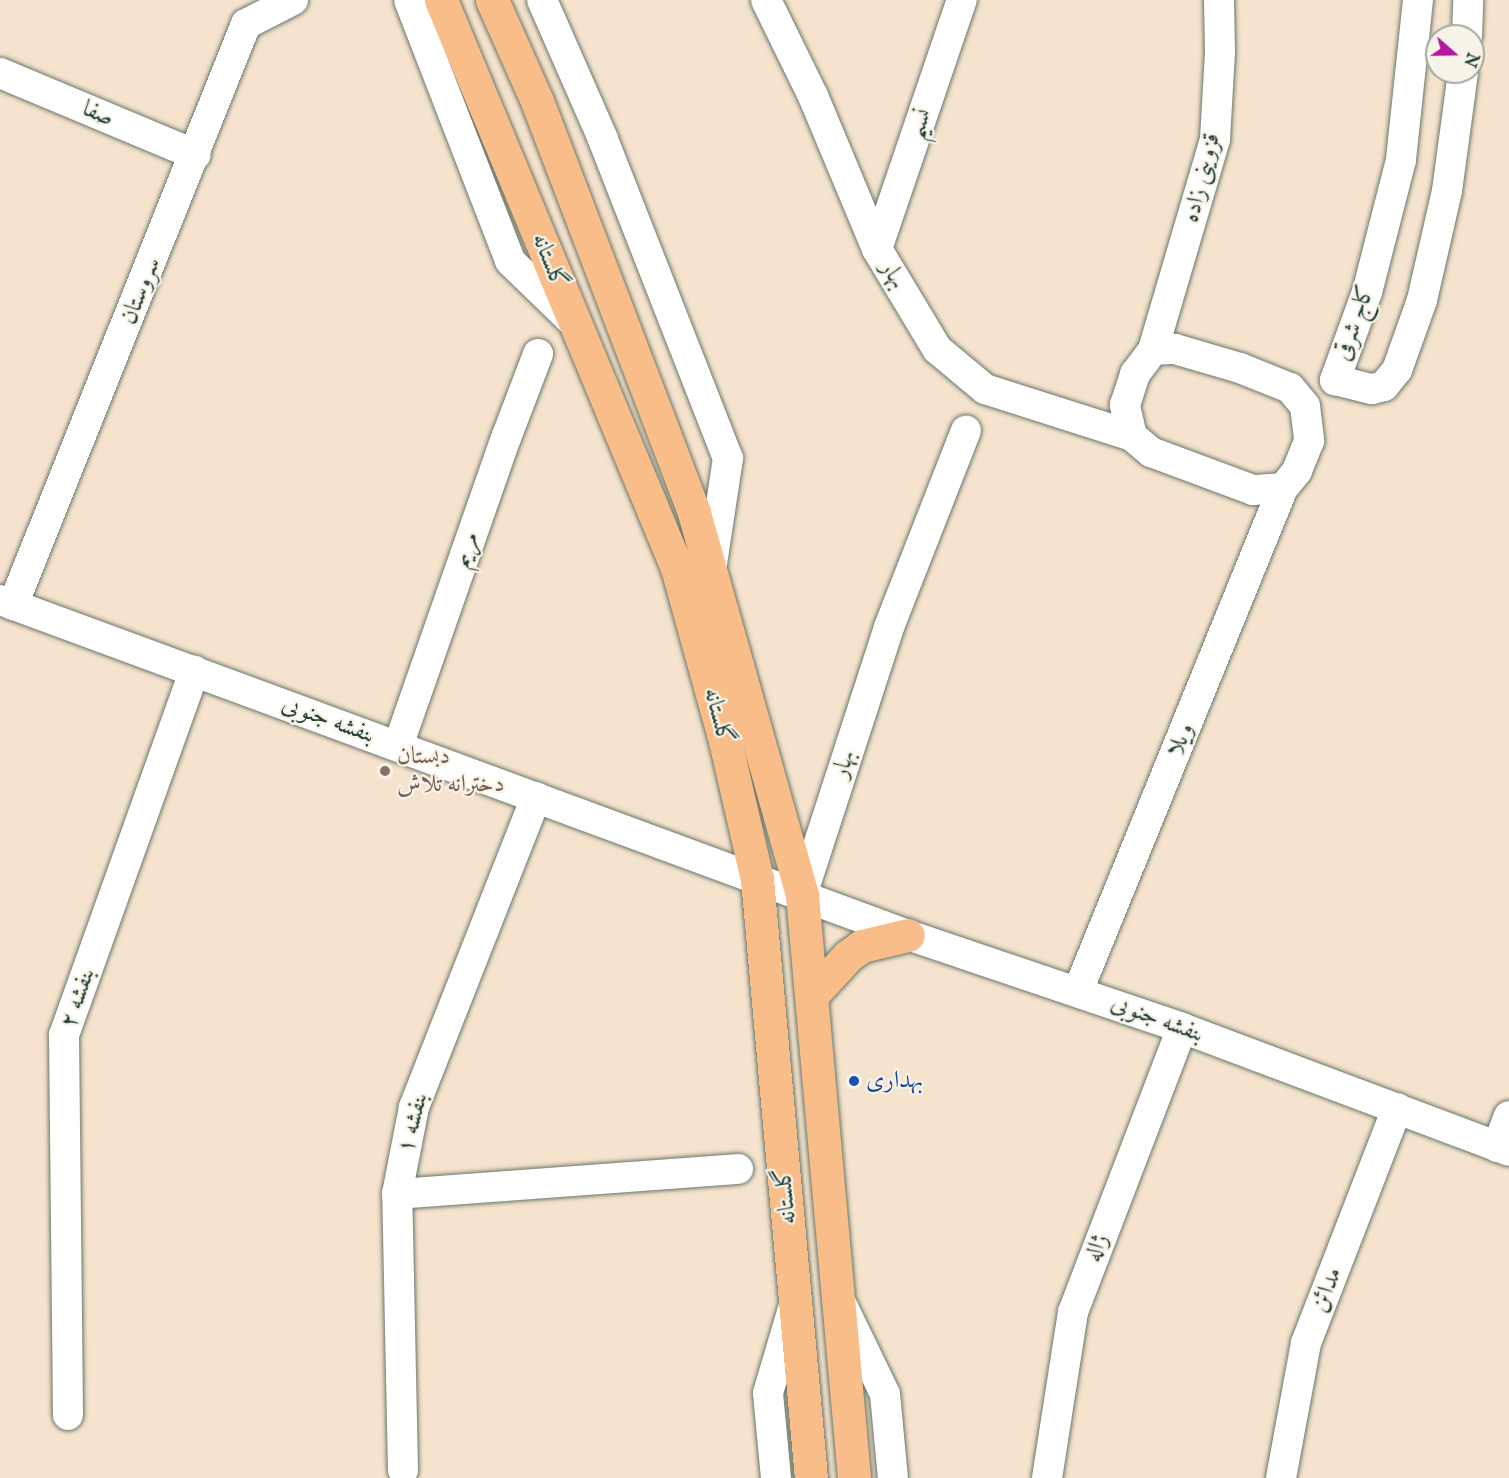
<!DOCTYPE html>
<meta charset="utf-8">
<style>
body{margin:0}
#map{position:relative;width:1509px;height:1478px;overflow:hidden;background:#f5e3cd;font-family:"IM FELL English",Amiri,serif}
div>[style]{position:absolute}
.roads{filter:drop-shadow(0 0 2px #6a776a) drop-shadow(0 0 2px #6a776a)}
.minor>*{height:30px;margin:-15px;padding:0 15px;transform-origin:15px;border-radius:15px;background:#fff}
.major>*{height:33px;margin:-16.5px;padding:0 16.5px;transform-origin:16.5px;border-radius:16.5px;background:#f8bd88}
.dots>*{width:16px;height:16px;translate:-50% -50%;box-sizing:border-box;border:3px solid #f7f3e8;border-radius:50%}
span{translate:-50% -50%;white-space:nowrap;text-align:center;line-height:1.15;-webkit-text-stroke:4.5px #f7f3e8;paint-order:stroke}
.street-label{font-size:24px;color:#1f3d34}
.education-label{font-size:24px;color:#785e54}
.left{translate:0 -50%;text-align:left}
.transit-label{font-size:24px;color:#164399}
.north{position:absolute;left:1425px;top:24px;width:60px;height:60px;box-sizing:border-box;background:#f7f3e8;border:2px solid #a1aaa0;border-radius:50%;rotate:110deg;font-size:16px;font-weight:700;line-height:24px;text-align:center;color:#1f3d34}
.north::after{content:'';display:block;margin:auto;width:21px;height:27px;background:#b5179e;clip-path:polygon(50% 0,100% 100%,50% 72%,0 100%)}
</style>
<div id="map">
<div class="roads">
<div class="minor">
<i style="left:409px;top:0;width:280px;rotate:68.8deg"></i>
<i style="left:510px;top:261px;width:91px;rotate:44.1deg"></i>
<i style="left:542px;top:0;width:150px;rotate:66.3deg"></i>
<i style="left:602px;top:137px;width:345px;rotate:68.6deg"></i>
<i style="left:728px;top:458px;width:113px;rotate:98.6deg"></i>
<i style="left:766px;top:0;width:107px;rotate:63.9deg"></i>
<i style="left:813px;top:96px;width:166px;rotate:67.3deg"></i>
<i style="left:877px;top:249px;width:117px;rotate:59deg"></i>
<i style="left:937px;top:349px;width:62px;rotate:39.8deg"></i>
<i style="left:985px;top:389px;width:154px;rotate:17.7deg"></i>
<i style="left:1418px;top:0;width:161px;rotate:96.1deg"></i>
<i style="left:1401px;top:160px;width:136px;rotate:104.4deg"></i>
<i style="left:1367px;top:292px;width:94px;rotate:110deg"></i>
<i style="left:1335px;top:380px;width:38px;rotate:14deg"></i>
<i style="left:1372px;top:389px;width:12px;rotate:-14deg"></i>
<i style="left:1384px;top:386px;width:21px;rotate:-51deg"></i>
<i style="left:1397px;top:370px;width:74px;rotate:-70.3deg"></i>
<i style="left:1422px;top:300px;width:112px;rotate:-77.1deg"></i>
<i style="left:1447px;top:191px;width:120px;rotate:-82.3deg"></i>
<i style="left:1467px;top:36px;width:36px;rotate:-88deg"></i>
<i style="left:0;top:73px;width:212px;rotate:22.7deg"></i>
<i style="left:877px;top:249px;width:263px;rotate:-71.2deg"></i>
<i style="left:1175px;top:349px;width:68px;rotate:16.3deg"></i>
<i style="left:1240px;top:368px;width:54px;rotate:21.8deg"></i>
<i style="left:1290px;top:388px;width:23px;rotate:50deg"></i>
<i style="left:1305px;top:406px;width:35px;rotate:83deg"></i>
<i style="left:1309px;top:441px;width:32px;rotate:112deg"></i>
<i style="left:1297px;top:471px;width:22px;rotate:129deg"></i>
<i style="left:1283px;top:488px;width:30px;rotate:176deg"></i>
<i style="left:1253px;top:490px;width:109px;rotate:-159.6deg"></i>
<i style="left:1151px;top:452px;width:25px;rotate:-140deg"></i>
<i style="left:1132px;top:436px;width:32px;rotate:-103deg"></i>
<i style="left:1125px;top:405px;width:33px;rotate:-72deg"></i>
<i style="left:1135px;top:374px;width:30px;rotate:-53deg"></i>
<i style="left:1153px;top:350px;width:22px;rotate:-3deg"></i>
<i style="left:1153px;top:350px;width:220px;rotate:-73.6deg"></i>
<i style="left:1215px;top:139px;width:87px;rotate:-86.7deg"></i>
<i style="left:1220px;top:52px;width:52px;rotate:-91.1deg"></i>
<i style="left:0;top:600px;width:968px;rotate:20.25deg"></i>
<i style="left:908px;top:935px;width:289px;rotate:18.7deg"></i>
<i style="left:1182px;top:1028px;width:349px;rotate:20.6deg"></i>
<i style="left:13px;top:605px;width:626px;rotate:-68.15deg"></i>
<i style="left:246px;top:24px;width:53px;rotate:-27.1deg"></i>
<i style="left:398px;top:746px;width:326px;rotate:-70.7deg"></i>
<i style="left:506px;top:438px;width:90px;rotate:-69.1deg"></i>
<i style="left:802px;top:895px;width:282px;rotate:-72deg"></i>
<i style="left:889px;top:627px;width:211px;rotate:-68.6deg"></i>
<i style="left:1078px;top:991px;width:543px;rotate:-67.83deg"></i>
<i style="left:1497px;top:1147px;width:33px;rotate:-69deg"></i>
<i style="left:397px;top:1194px;width:342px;rotate:-4.2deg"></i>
<i style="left:841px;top:1303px;width:101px;rotate:64.2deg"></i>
<i style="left:885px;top:1394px;width:84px;rotate:84.6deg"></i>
<i style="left:68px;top:1415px;width:380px;rotate:-90.6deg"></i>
<i style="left:64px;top:1035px;width:387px;rotate:-70.3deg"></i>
<i style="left:403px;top:1470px;width:276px;rotate:-91.2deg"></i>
<i style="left:397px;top:1194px;width:89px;rotate:-78.9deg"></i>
<i style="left:414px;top:1107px;width:333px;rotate:-68.5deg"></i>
<i style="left:776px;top:1478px;width:85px;rotate:-95.4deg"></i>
<i style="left:768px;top:1393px;width:92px;rotate:-73.5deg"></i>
<i style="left:1047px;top:1478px;width:168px;rotate:-81.1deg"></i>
<i style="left:1073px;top:1312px;width:304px;rotate:-69deg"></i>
<i style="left:1281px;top:1478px;width:137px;rotate:-79.5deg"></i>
<i style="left:1306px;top:1343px;width:252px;rotate:-68.8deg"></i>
</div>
<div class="major">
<i style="left:441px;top:0;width:615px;rotate:67.44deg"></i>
<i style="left:677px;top:568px;width:184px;rotate:74.5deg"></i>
<i style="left:726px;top:745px;width:138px;rotate:77deg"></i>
<i style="left:757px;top:879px;width:601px;rotate:84.85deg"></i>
<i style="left:492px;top:0;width:111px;rotate:66deg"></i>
<i style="left:537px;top:101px;width:441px;rotate:69.1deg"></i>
<i style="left:694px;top:513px;width:397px;rotate:74.2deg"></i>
<i style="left:802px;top:895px;width:585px;rotate:84.9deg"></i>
<i style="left:812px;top:995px;width:53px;rotate:-47.3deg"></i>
<i style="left:848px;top:956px;width:17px;rotate:-36deg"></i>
<i style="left:862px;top:946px;width:47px;rotate:-13.4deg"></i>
</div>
</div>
<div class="dots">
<i style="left:385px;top:771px;background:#8d6e63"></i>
<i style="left:854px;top:1081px;background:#1a4fb4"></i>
</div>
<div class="street-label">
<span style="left:98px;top:114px;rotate:23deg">صفا</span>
<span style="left:920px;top:124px;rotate:-71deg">نسیم</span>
<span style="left:1202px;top:178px;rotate:-76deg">قزوینی زاده</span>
<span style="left:549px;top:261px;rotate:68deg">گلستانه</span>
<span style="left:893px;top:275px;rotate:59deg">بهار</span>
<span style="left:141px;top:291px;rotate:-68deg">سروستان</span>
<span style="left:1355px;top:323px;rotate:-71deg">کاج شرقی</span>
<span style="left:467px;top:550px;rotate:-71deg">مریم</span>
<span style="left:718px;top:716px;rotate:75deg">گلستانه</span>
<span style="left:328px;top:720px;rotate:20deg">بنفشه جنوبی</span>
<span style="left:1181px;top:740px;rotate:-68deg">ویلا</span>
<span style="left:844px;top:764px;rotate:-72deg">بهار</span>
<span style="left:78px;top:998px;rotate:-71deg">بنفشه ۲</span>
<span style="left:1157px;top:1019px;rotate:20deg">بنفشه جنوبی</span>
<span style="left:413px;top:1123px;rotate:-76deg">بنفشه ۱</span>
<span style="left:786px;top:1196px;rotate:-96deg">گلستانه</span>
<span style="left:1097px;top:1248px;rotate:-69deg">ژاله</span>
<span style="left:1327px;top:1290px;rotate:-69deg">مدائن</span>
</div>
<div class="education-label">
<span class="left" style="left:397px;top:771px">دبستان<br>دخترانه تلاش</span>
</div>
<div class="transit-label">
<span class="left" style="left:866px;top:1081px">بهداری</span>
</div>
<div class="north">N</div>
</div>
